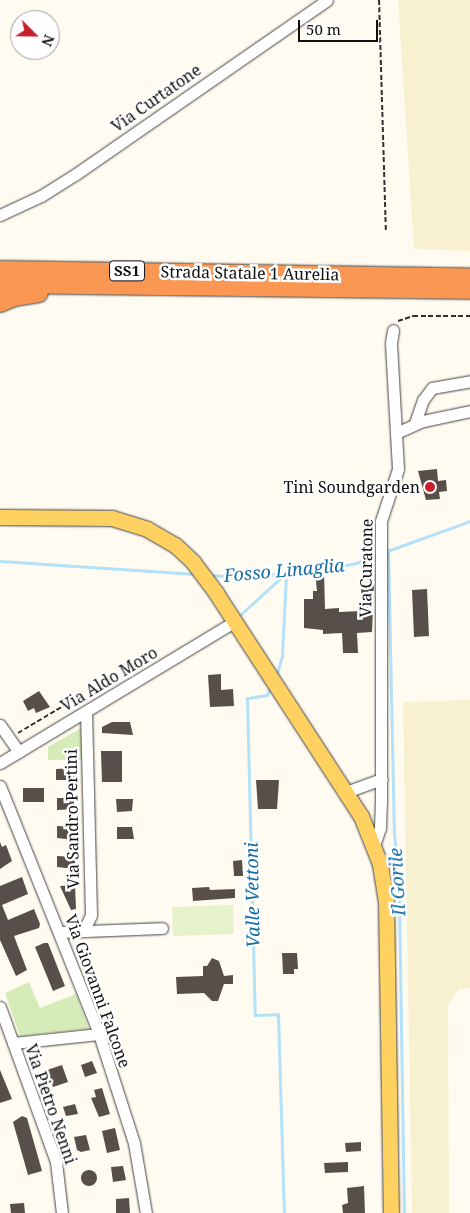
<!DOCTYPE html>
<meta charset="utf-8">
<style>
body{margin:0}
#map{position:relative;width:470px;height:1213px;overflow:hidden;background:#fffbf0;font-family:"Noto Serif",serif}
div>[style]{position:absolute}
.farmland>*{inset:0;background:#f7f1cf}
.green>*{inset:0;background:#d5ecb8}
.pitch>*{inset:0;background:#e6f2ca}
.stream>*{height:3px;margin:-1.5px;padding:0 1.5px;transform-origin:1.5px;border-radius:1.5px;background:#b2e1f9}
.building>*{inset:0;background:#584f4a}
.round{border-radius:50%}
.path>*{height:2px;margin-top:-1px;transform-origin:0;background:repeating-linear-gradient(90deg,#313131 0 5px,transparent 0 7.5px)}
.roads{filter:drop-shadow(0 0 1px #424242) drop-shadow(0 0 1px #424242)}
.minor>*{height:11px;margin:-5.5px;padding:0 5.5px;transform-origin:5.5px;border-radius:5.5px;background:#fff}
.major>*{height:15px;margin:-7.5px;padding:0 7.5px;transform-origin:7.5px;border-radius:7.5px;background:#fed161}
.highway>*{height:18px;margin:-9px;padding:0 9px;transform-origin:9px;border-radius:9px;background:#fa9853}
.dots>*{width:14px;height:14px;translate:-50% -50%;box-sizing:border-box;border:2px solid #fff;border-radius:50%}
span{translate:-50% -50%;white-space:nowrap;text-align:center;line-height:1.15;-webkit-text-stroke:5px #fff;paint-order:stroke}
.shield-label span{padding:1px 4px;background:#fff;border:1px solid;border-radius:4px;-webkit-text-stroke-width:0}
.shield-label{font-size:15px;color:#0f0f0f;font-weight:700}
.street-label{font-size:16px;color:#0f0f0f}
.poi-label{font-size:16px;color:#0f0f0f}
.right{translate:-100% -50%;text-align:right}
.water-label{font-size:18px;color:#116ca7;font-style:italic}
.north{position:absolute;left:10px;top:10px;width:50px;height:50px;box-sizing:border-box;background:#fff;border:1px solid #9f9f9f;border-radius:50%;rotate:113deg;font-size:14px;font-weight:700;line-height:20px;text-align:center;color:#0f0f0f}
.north::after{content:'';display:block;margin:auto;width:18px;height:22px;background:#c6202e;clip-path:polygon(50% 0,100% 100%,50% 72%,0 100%)}
.scale{position:absolute;left:298px;top:20px;width:80px;height:22px;box-sizing:border-box;border:2px solid #0f0f0f;border-top:0;padding-left:6px;font-size:15px;line-height:18px;white-space:nowrap;color:#0f0f0f;-webkit-text-stroke:4px #fff;paint-order:stroke}
</style>
<div id="map">
<div class="farmland">
<i style="clip-path:polygon(398px 0,470px 0,470px 251px,414px 249px)"></i>
<i style="clip-path:polygon(470px 700px,470px 988px,459px 989px,448px 1005px,449px 1213px,412px 1213px,403px 702px)"></i>
</div>
<div class="green">
<i style="clip-path:polygon(81px 728px,82px 760px,48px 760px,48px 747px)"></i>
<i style="clip-path:polygon(29px 982px,40px 1008px,76px 994px,89px 1029px,20px 1036px,5px 993px)"></i>
</div>
<div class="pitch">
<i style="clip-path:polygon(233px 905px,234px 934px,173px 936px,172px 907px)"></i>
</div>
<div class="stream">
<i style="left:388px;top:550px;width:282px;rotate:88.8deg"></i>
<i style="left:394px;top:832px;width:67px;rotate:85.7deg"></i>
<i style="left:399px;top:899px;width:314px;rotate:89.1deg"></i>
<i style="left:387px;top:551px;width:88px;rotate:-19.9deg"></i>
<i style="left:0;top:561px;width:196px;rotate:3.8deg"></i>
<i style="left:210px;top:575px;width:27px;rotate:4deg"></i>
<i style="left:237px;top:577px;width:77px;rotate:-4.5deg"></i>
<i style="left:314px;top:571px;width:43px;rotate:-10.8deg"></i>
<i style="left:356px;top:563px;width:25px;rotate:-21deg"></i>
<i style="left:241px;top:614px;width:61px;rotate:-42.3deg"></i>
<i style="left:276px;top:676px;width:21px;rotate:-73deg"></i>
<i style="left:282px;top:656px;width:83px;rotate:-87.2deg"></i>
<i style="left:271px;top:686px;width:10px;rotate:114deg"></i>
<i style="left:267px;top:695px;width:20px;rotate:171deg"></i>
<i style="left:247px;top:698px;width:317px;rotate:88.6deg"></i>
<i style="left:255px;top:1015px;width:23px;rotate:-2deg"></i>
<i style="left:278px;top:1014px;width:199px;rotate:88.3deg"></i>
</div>
<div class="building">
<i style="clip-path:polygon(437px 469px,438px 481px,446px 480px,447px 491px,439px 492px,440px 499px,426px 500px,418px 471px)"></i>
<i style="clip-path:polygon(324px 571px,325px 609px,339px 608px,339px 612px,362px 611px,361px 585px,374px 584px,372px 632px,357px 633px,358px 653px,343px 653px,342px 633px,323px 634px,323px 630px,304px 628px,304px 599px,313px 599px,313px 591px,317px 591px,315px 572px)"></i>
<i style="clip-path:polygon(427px 589px,429px 636px,414px 637px,412px 590px)"></i>
<i style="clip-path:polygon(221px 674px,221px 690px,233px 689px,234px 706px,210px 707px,208px 675px)"></i>
<i style="clip-path:polygon(39px 691px,50px 707px,36px 713px,34px 708px,28px 711px,23px 701px)"></i>
<i style="clip-path:polygon(112px 722px,130px 722px,133px 735px,102px 733px,102px 727px)"></i>
<i style="clip-path:polygon(101px 751px,122px 751px,122px 782px,102px 782px)"></i>
<i style="clip-path:polygon(74px 768px,74px 780px,56px 780px,56px 769px)"></i>
<i style="clip-path:polygon(256px 780px,279px 780px,277px 809px,258px 809px)"></i>
<i style="clip-path:polygon(23px 788px,44px 788px,44px 802px,23px 802px)"></i>
<i style="clip-path:polygon(57px 798px,74px 798px,74px 809px,57px 810px)"></i>
<i style="clip-path:polygon(116px 799px,133px 799px,132px 811px,117px 812px)"></i>
<i style="clip-path:polygon(57px 826px,75px 827px,75px 840px,57px 838px)"></i>
<i style="clip-path:polygon(117px 827px,132px 827px,134px 839px,117px 839px)"></i>
<i style="clip-path:polygon(0 842px,2px 847px,6px 845px,12px 861px,0 869px)"></i>
<i style="clip-path:polygon(57px 856px,75px 857px,75px 869px,57px 867px)"></i>
<i style="clip-path:polygon(242px 860px,243px 876px,234px 876px,233px 861px)"></i>
<i style="clip-path:polygon(22px 877px,28px 894px,2px 905px,8px 920px,34px 909px,40px 924px,39px 928px,14px 936px,27px 970px,16px 976px,0 940px,0 886px)"></i>
<i style="clip-path:polygon(75px 885px,76px 909px,71px 910px,60px 886px)"></i>
<i style="clip-path:polygon(209px 887px,210px 890px,235px 889px,235px 898px,193px 901px,192px 888px)"></i>
<i style="clip-path:polygon(44px 943px,48px 943px,65px 986px,53px 991px,35px 947px)"></i>
<i style="clip-path:polygon(282px 953px,297px 953px,298px 969px,294px 969px,294px 974px,283px 974px)"></i>
<i style="clip-path:polygon(212px 958px,219px 961px,224px 976px,233px 975px,233px 984px,224px 984px,218px 1001px,212px 1001px,204px 993px,177px 994px,176px 977px,203px 976px,203px 966px,207px 966px)"></i>
<i style="clip-path:polygon(92px 1061px,97px 1073px,85px 1077px,81px 1065px)"></i>
<i style="clip-path:polygon(62px 1065px,68px 1082px,53px 1087px,47px 1070px)"></i>
<i style="clip-path:polygon(0 1070px,12px 1099px,0 1103px)"></i>
<i style="clip-path:polygon(102px 1088px,110px 1114px,99px 1117px,91px 1098px,96px 1097px,94px 1090px)"></i>
<i style="clip-path:polygon(75px 1104px,78px 1114px,66px 1116px,63px 1107px)"></i>
<i style="clip-path:polygon(22px 1116px,27px 1118px,42px 1171px,28px 1175px,13px 1122px)"></i>
<i style="clip-path:polygon(115px 1128px,120px 1150px,107px 1153px,102px 1131px)"></i>
<i style="clip-path:polygon(86px 1135px,90px 1150px,81px 1152px,77px 1150px,74px 1137px)"></i>
<i style="clip-path:polygon(361px 1142px,361px 1151px,346px 1152px,345px 1143px)"></i>
<i style="clip-path:polygon(348px 1162px,348px 1172px,325px 1173px,324px 1163px)"></i>
<i style="clip-path:polygon(123px 1166px,126px 1180px,113px 1182px,111px 1167px)"></i>
<i class="round" style="left:81px;top:1170px;width:16px;height:16px"></i>
<i style="clip-path:polygon(364px 1186px,365px 1213px,343px 1213px,342px 1205px,348px 1203px,347px 1188px)"></i>
<i style="clip-path:polygon(129px 1198px,130px 1213px,116px 1213px,116px 1199px)"></i>
<i style="clip-path:polygon(24px 1203px,25px 1213px,11px 1213px,10px 1204px)"></i>
</div>
<div class="path">
<i style="left:379px;top:0;width:230px;rotate:88.3deg"></i>
<i style="left:398px;top:321px;width:16px;rotate:-18deg"></i>
<i style="left:413px;top:316px;width:57px"></i>
<i style="left:18px;top:733px;width:66px;rotate:-30.8deg"></i>
<i style="left:75px;top:699px;width:9px;rotate:6deg"></i>
</div>
<div class="roads">
<div class="minor">
<i style="left:0;top:215px;width:45px;rotate:-24.9deg"></i>
<i style="left:41px;top:196px;width:41px;rotate:-32.2deg"></i>
<i style="left:76px;top:174px;width:305px;rotate:-34.7deg"></i>
<i style="left:415px;top:423px;width:24px;rotate:-71deg"></i>
<i style="left:423px;top:400px;width:15px;rotate:-53deg"></i>
<i style="left:432px;top:388px;width:39px;rotate:-10deg"></i>
<i style="left:396px;top:433px;width:30px;rotate:-24deg"></i>
<i style="left:423px;top:421px;width:48px;rotate:-12deg"></i>
<i style="left:0;top:725px;width:33px;rotate:55deg"></i>
<i style="left:0;top:763px;width:275px;rotate:-31.1deg"></i>
<i style="left:0;top:786px;width:267px;rotate:68.2deg"></i>
<i style="left:99px;top:1034px;width:114px;rotate:72.2deg"></i>
<i style="left:134px;top:1143px;width:71px;rotate:80.3deg"></i>
<i style="left:346px;top:792px;width:38px;rotate:-20deg"></i>
<i style="left:374px;top:846px;width:19px;rotate:-72deg"></i>
<i style="left:380px;top:828px;width:25px;rotate:-88deg"></i>
<i style="left:381px;top:803px;width:282px;rotate:-90deg"></i>
<i style="left:381px;top:521px;width:55px;rotate:-71.9deg"></i>
<i style="left:398px;top:469px;width:126px;rotate:-93.2deg"></i>
<i style="left:391px;top:343px;width:13px;rotate:-81deg"></i>
<i style="left:84px;top:930px;width:17px;rotate:-65deg"></i>
<i style="left:91px;top:915px;width:203px;rotate:-91.4deg"></i>
<i style="left:60px;top:932px;width:102px;rotate:-2.2deg"></i>
<i style="left:0;top:1007px;width:165px;rotate:70.1deg"></i>
<i style="left:56px;top:1162px;width:51px;rotate:83.3deg"></i>
<i style="left:13px;top:1043px;width:86px;rotate:-6deg"></i>
</div>
<div class="major">
<i style="left:0;top:517px;width:112px;rotate:0.5deg"></i>
<i style="left:112px;top:518px;width:37px;rotate:17deg"></i>
<i style="left:147px;top:529px;width:32px;rotate:30deg"></i>
<i style="left:175px;top:545px;width:25px;rotate:43deg"></i>
<i style="left:193px;top:562px;width:39px;rotate:53deg"></i>
<i style="left:216px;top:593px;width:266px;rotate:57deg"></i>
<i style="left:361px;top:816px;width:52px;rotate:68.4deg"></i>
<i style="left:380px;top:864px;width:37px;rotate:81deg"></i>
<i style="left:386px;top:901px;width:312px;rotate:89.1deg"></i>
</div>
<div class="highway">
<i style="left:0;top:270px;width:470px;rotate:0.9deg"></i>
<i style="left:0;top:284px;width:470px;rotate:0.7deg"></i>
<i style="left:0;top:303px;width:15px;rotate:-23deg"></i>
<i style="left:14px;top:297px;width:25px;rotate:-9deg"></i>
</div>
</div>
<div class="dots">
<i style="left:430px;top:487px;background:#c6202e"></i>
</div>
<div class="shield-label">
<span style="left:127px;top:271px">SS1</span>
</div>
<div class="street-label">
<span style="left:156px;top:98px;rotate:-35deg">Via Curtatone</span>
<span style="left:250px;top:273px;rotate:1deg">Strada Statale 1 Aurelia</span>
<span style="left:366px;top:568px;rotate:-89deg">Via Curatone</span>
<span style="left:109px;top:679px;rotate:-31deg">Via Aldo Moro</span>
<span style="left:72px;top:819px;rotate:-91deg">Via Sandro Pertini</span>
<span style="left:98px;top:991px;rotate:70deg">Via Giovanni Falcone</span>
<span style="left:51px;top:1104px;rotate:71deg">Via Pietro Nenni</span>
</div>
<div class="poi-label">
<span class="right" style="left:420px;top:487px">Tinì Soundgarden</span>
</div>
<div class="water-label">
<span style="left:284px;top:570px;rotate:-5deg">Fosso Linaglia</span>
<span style="left:397px;top:882px;rotate:-93deg">Il Gorile</span>
<span style="left:252px;top:895px;rotate:-91deg">Valle Vettoni</span>
</div>
<div class="north">N</div>
<div class="scale">50 m</div>
</div>
